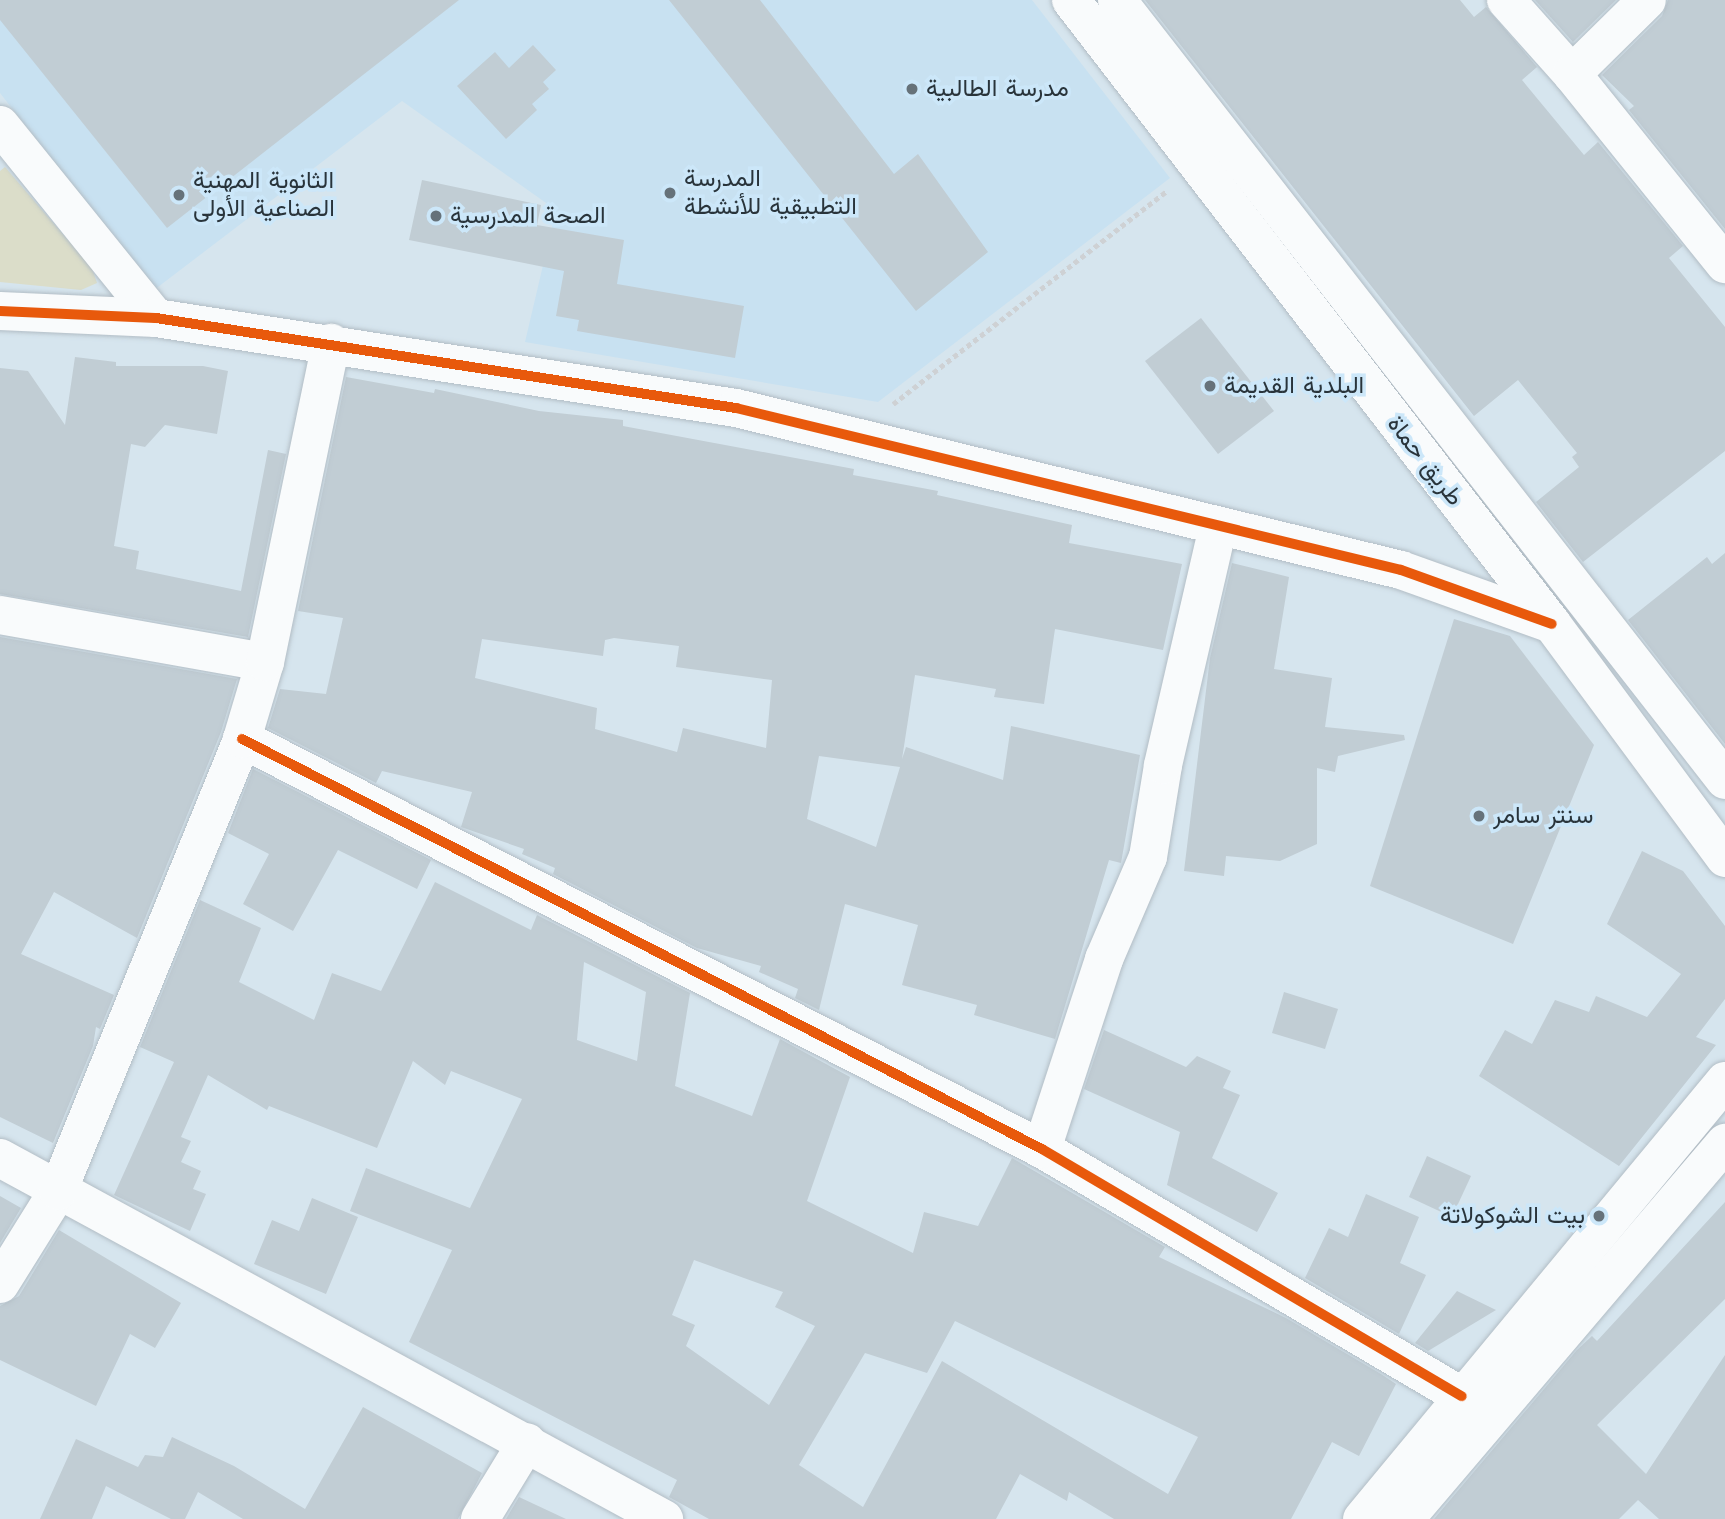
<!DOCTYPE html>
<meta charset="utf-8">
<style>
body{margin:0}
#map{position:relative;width:1725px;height:1519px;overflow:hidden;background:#d6e5ee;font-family:"Work Sans",Vazirmatn,sans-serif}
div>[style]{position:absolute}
.built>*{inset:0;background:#c8e1f1}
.green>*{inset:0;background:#dbddc9}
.building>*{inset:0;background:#c1cdd4}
.path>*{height:4.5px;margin-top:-2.25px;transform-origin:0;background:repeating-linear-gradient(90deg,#ced1d4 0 5px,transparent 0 8.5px)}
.roads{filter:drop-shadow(0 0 2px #b2bdc5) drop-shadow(0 0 2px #b2bdc5)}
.street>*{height:38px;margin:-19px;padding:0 19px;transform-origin:19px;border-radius:19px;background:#f9fbfc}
.secondary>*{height:38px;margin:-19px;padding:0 19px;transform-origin:19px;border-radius:19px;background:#f9fbfc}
.primary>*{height:38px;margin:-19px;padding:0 19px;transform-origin:19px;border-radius:19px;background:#f9fbfc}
.cycleway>*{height:10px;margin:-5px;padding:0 5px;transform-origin:5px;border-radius:5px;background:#e8590c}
.dots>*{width:19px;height:19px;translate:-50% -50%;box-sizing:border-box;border:4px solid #cce7f9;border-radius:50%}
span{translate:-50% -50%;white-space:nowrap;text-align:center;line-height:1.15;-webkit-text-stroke:7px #cce7f9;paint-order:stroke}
.poi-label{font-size:24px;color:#29343b}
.left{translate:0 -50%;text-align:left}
.right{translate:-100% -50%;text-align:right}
.street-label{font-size:24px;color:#29343b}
</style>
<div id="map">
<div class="built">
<i style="clip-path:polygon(0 0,1032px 0,1170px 178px,878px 402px,525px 342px,556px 210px,402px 101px,154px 290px,0 93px)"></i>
</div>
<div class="green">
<i style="clip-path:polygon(5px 167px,92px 268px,97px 283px,81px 290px,0 282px,0 171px)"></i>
</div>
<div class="building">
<i style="clip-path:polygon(0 0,459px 0,167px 228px,0 20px)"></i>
<i style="clip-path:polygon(669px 0,760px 0,894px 174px,918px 154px,988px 252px,916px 311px)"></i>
<i style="clip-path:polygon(1145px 0,1460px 0,1474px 17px,1486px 7px,1537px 67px,1522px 80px,1584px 155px,1598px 142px,1683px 246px,1669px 258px,1725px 327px,1725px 451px,1583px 562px,1536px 502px,1579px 467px,1572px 457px,1577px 453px,1518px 380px,1474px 416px)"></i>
<i style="clip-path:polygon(1535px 0,1616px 0,1573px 42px)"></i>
<i style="clip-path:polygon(1668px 0,1725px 0,1725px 229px,1629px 110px,1634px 106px,1602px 75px,1662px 16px)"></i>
<i style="clip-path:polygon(533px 45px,556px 70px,543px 82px,549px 89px,532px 104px,537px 110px,506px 139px,457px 86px,495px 52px,509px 68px)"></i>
<i style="clip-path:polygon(422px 180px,541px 205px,537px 225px,624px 240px,617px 284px,744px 306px,735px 358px,577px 331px,579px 320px,556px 316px,564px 271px,409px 240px)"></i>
<i style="clip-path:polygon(1201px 318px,1274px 411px,1218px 454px,1145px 361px)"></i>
<i style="clip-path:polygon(75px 357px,116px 362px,116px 366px,203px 366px,228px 371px,217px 434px,165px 425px,145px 447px,131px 444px,114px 546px,139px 551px,136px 569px,241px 591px,268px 450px,286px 454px,248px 637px,0 594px,0 368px,28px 371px,65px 425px)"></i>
<i style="clip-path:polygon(evenodd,346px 377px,434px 393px,435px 389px,539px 411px,623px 420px,623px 426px,854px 469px,853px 475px,938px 491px,937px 495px,1072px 525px,1069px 543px,1182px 564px,1163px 650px,1055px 629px,1044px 704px,994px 697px,996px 689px,915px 675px,902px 759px,906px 747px,1003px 780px,1011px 726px,1140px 755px,1121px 863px,1109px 860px,1055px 1039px,974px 1015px,977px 1005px,902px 985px,918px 925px,845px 904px,819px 1010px,795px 998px,798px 989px,759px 972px,761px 966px,697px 948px,553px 874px,555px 868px,522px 854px,524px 849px,461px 827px,472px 792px,382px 771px,376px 783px,268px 728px,280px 689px,326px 694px,343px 618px,298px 611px,346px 377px,614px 638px,679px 646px,676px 667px,772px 680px,766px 748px,683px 728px,677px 752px,595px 729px,597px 708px,475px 678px,482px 639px,603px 656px,605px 640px,614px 638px,346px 377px,819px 756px,900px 767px,876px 847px,807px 819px,819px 756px)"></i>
<i style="clip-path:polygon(1725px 553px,1725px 744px,1628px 620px,1707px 557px,1712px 564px)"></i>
<i style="clip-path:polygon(1232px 563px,1289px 577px,1274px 669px,1332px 678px,1325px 727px,1404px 735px,1405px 740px,1338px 756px,1335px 772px,1317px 768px,1317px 844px,1280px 861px,1226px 856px,1224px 876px,1184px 871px,1210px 658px)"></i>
<i style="clip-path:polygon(1454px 619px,1510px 636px,1594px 745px,1513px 944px,1370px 886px)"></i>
<i style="clip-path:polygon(0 637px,237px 679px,221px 732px,137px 938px,54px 892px,21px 954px,114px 995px,100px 1029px,96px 1027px,93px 1046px,53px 1143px,0 1117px)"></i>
<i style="clip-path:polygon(253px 769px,431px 860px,417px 889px,338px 850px,293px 931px,243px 904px,269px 854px,228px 833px)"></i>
<i style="clip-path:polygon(1642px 851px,1683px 871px,1725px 926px,1725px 999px,1696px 1037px,1716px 1045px,1619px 1166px,1479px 1076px,1505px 1030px,1532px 1044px,1555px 1000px,1589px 1012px,1596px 996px,1647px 1017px,1681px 974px,1607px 924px)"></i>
<i style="clip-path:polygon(evenodd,435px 882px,531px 930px,537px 915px,690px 993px,675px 1086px,752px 1116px,780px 1039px,850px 1077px,807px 1201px,913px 1253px,924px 1212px,978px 1226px,1012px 1158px,1165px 1247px,1159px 1257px,1286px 1318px,1381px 1374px,1396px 1384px,1359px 1456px,1332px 1442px,1291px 1519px,1114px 1519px,1069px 1492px,1067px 1501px,1020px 1474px,996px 1519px,709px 1519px,669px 1497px,677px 1480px,409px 1342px,452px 1250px,350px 1211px,366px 1168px,470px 1208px,522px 1099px,451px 1071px,445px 1085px,413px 1061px,377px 1148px,269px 1106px,267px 1110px,208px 1075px,181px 1137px,191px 1141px,181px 1162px,201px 1171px,193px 1189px,206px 1194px,190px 1231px,114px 1195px,174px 1062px,140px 1047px,200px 900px,261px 928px,239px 982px,314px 1020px,332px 973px,381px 991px,435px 882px,584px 962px,646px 992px,637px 1061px,577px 1040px,584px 962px,435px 882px,694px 1260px,783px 1292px,775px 1307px,815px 1326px,769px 1405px,686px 1346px,695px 1325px,672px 1315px,694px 1260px,435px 882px,955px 1321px,1198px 1437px,1168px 1494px,942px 1361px,863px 1507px,799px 1465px,865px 1353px,927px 1373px,955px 1321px)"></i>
<i style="clip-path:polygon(1284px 992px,1338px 1009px,1325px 1049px,1272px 1033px)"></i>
<i style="clip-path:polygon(1104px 1030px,1186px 1067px,1197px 1056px,1231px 1071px,1223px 1088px,1240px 1095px,1212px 1158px,1278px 1193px,1257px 1232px,1167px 1185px,1180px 1132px,1084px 1089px)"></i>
<i style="clip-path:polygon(1427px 1156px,1471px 1176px,1452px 1217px,1409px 1197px)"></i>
<i style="clip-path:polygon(1366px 1194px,1419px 1217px,1400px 1263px,1426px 1275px,1399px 1334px,1305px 1278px,1329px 1228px,1348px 1237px)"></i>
<i style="clip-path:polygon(0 1196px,21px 1208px,0 1243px)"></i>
<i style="clip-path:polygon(312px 1198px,358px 1217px,326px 1294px,254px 1264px,272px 1220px,299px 1231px)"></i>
<i style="clip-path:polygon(1725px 1202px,1725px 1299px,1597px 1425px,1646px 1474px,1725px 1355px,1725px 1519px,1659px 1519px,1638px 1500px,1619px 1519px,1434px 1519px,1577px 1350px,1592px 1336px,1597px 1341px)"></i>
<i style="clip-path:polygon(59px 1230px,181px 1303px,155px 1348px,130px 1334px,96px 1406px,0 1360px,0 1306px,19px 1296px)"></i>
<i style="clip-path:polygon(1457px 1291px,1496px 1310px,1428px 1351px,1415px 1343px)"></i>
<i style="clip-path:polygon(363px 1407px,482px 1473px,458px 1519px,243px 1519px,198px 1492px,185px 1519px,171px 1519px,106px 1486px,92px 1519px,40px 1519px,76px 1439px,138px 1467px,145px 1455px,163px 1457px,172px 1437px,234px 1466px,305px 1509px)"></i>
<i style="clip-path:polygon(519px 1497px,566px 1519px,506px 1519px)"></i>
</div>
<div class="path">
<i style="left:893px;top:404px;width:348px;rotate:-37.9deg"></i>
</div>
<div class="roads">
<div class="street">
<i style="left:1506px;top:0;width:99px;rotate:48.3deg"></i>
<i style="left:1572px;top:74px;width:244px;rotate:51.2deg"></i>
<i style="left:1572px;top:74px;width:105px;rotate:-44.6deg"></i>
<i style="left:0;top:125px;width:248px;rotate:51.1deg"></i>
<i style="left:0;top:311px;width:156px;rotate:2.6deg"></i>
<i style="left:156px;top:318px;width:587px;rotate:8.82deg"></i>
<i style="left:736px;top:408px;width:684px;rotate:13.69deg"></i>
<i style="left:1401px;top:570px;width:160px;rotate:19.7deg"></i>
<i style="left:0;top:615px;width:269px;rotate:10.1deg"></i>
<i style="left:242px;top:739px;width:899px;rotate:27.14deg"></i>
<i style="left:1042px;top:1149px;width:487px;rotate:30.5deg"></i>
<i style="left:1042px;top:1149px;width:200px;rotate:-71.9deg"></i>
<i style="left:1104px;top:959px;width:111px;rotate:-66.7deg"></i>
<i style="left:1148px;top:857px;width:93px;rotate:-80.7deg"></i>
<i style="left:1163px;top:765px;width:244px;rotate:-77deg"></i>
<i style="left:0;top:1158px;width:756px;rotate:28.53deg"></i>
<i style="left:0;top:1284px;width:110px;rotate:-58.1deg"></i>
<i style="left:58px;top:1191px;width:488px;rotate:-67.8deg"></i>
<i style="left:242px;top:739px;width:80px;rotate:-73.4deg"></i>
<i style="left:265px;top:662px;width:326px;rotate:-78.3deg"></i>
<i style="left:480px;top:1519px;width:90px;rotate:-58.6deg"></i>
</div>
<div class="secondary">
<i style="left:1362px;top:1519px;width:569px;rotate:-50.35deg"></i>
<i style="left:1405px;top:1519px;width:494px;rotate:-49.6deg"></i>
</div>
<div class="primary">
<i style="left:1071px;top:0;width:788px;rotate:52.37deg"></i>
<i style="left:1552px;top:624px;width:291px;rotate:53.5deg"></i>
<i style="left:1117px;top:0;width:989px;rotate:52.06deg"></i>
</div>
</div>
<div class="cycleway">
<i style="left:0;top:311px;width:156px;rotate:2.6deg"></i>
<i style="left:156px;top:318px;width:587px;rotate:8.82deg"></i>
<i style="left:736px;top:408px;width:684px;rotate:13.69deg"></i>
<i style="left:1401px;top:570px;width:160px;rotate:19.7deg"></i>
<i style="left:242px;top:739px;width:899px;rotate:27.14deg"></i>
<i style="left:1042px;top:1149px;width:487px;rotate:30.5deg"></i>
</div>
<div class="dots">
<i style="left:912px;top:89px;background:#66727a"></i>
<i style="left:670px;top:193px;background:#66727a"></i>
<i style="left:179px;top:195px;background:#66727a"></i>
<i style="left:436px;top:216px;background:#66727a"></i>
<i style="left:1210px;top:386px;background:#66727a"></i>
<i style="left:1479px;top:816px;background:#66727a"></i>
<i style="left:1599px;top:1216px;background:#66727a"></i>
</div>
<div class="poi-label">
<span class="left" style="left:926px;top:89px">مدرسة الطالبية</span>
<span class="left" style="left:684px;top:193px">المدرسة<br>التطبيقية للأنشطة</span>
<span class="left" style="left:193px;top:195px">الثانوية المهنية<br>الصناعية الأولى</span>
<span class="left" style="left:450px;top:216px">الصحة المدرسية</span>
<span class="left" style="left:1224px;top:386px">البلدية القديمة</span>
<span class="left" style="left:1493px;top:816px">سنتر سامر</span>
<span class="right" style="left:1585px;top:1216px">بيت الشوكولاتة</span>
</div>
<div class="street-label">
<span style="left:1425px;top:461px;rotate:52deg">طريق حماة</span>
</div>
</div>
